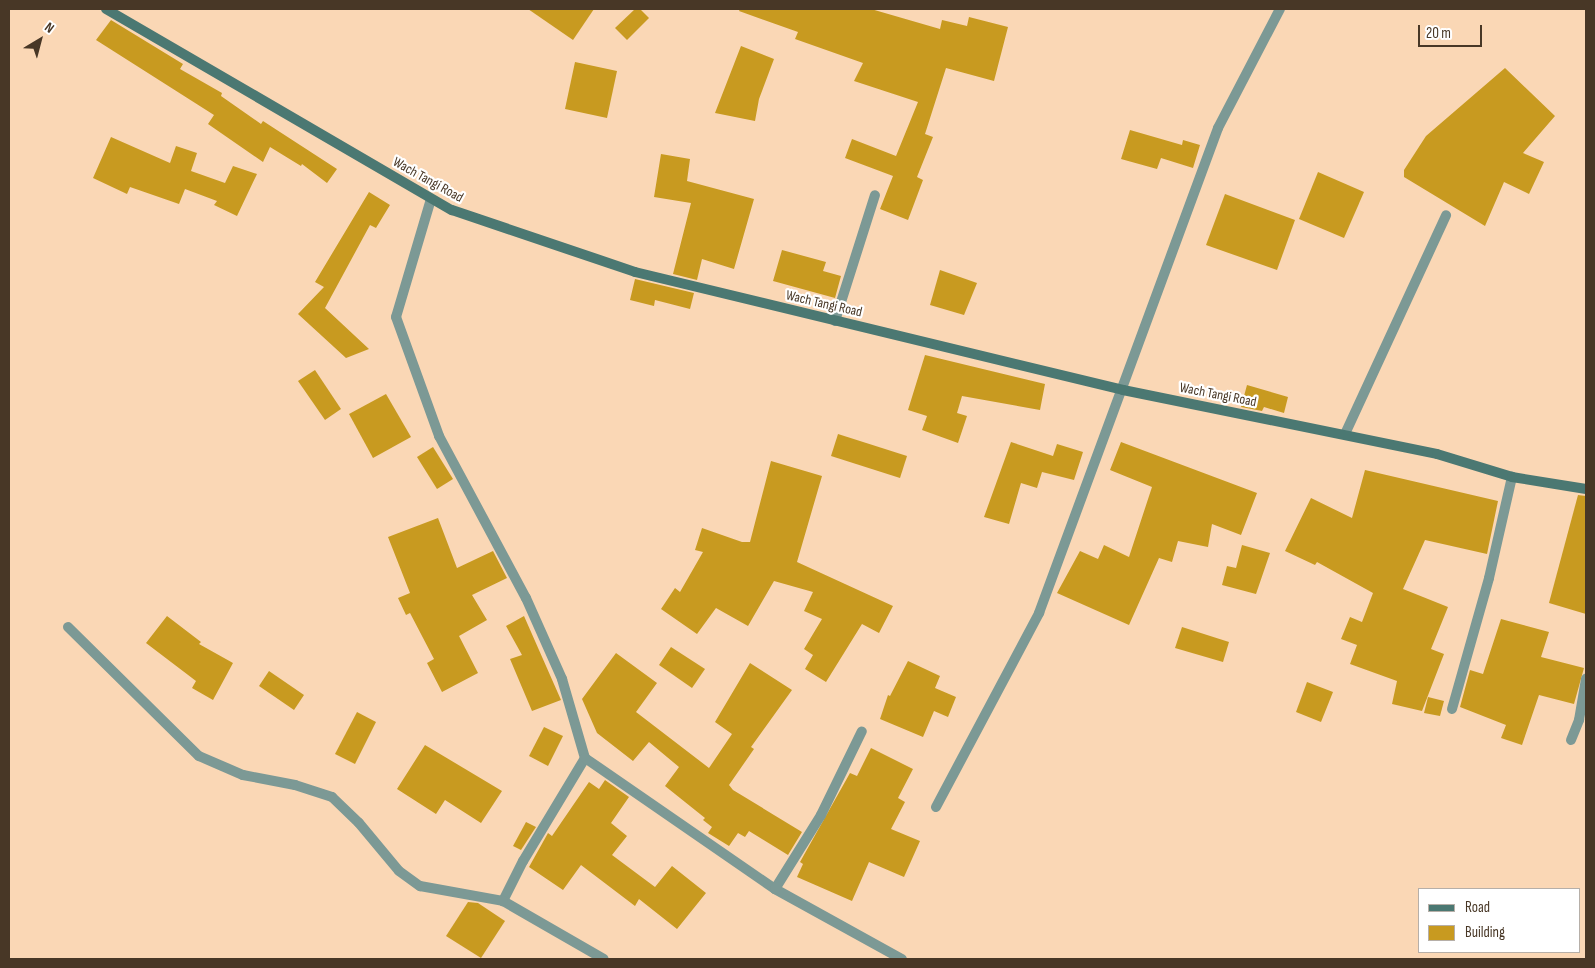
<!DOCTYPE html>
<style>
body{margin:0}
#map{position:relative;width:1595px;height:968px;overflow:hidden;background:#fad7b5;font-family:"Sofia Sans Condensed",sans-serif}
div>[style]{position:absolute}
.building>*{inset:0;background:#c89a20}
.street>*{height:10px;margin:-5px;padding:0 5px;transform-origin:5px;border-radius:5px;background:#7c9995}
.secondary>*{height:10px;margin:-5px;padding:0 5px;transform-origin:5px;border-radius:5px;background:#4b7872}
span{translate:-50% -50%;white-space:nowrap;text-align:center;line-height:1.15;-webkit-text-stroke:4.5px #fff;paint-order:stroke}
.street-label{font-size:14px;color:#483726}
.frame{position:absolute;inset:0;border:10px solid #483726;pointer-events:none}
.legend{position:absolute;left:1418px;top:888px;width:162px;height:65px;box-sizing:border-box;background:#fff;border:1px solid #b6afa8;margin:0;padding:6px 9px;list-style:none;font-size:15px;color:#483726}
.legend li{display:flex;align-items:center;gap:10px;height:25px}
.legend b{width:25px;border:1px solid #b6afa8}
.north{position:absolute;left:15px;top:15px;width:50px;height:50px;-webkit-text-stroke:4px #fff;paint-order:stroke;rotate:37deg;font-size:14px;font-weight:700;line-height:20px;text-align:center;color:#483726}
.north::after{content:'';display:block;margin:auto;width:18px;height:22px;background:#483726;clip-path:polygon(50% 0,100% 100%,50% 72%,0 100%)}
.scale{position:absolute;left:1418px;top:25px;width:64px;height:22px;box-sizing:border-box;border:2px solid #483726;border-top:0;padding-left:6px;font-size:15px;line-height:18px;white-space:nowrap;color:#483726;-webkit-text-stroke:4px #fff;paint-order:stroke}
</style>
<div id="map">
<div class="building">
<i style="clip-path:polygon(528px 9px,594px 9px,573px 40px)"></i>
<i style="clip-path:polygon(635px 9px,640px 9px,649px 18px,627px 40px,615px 28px)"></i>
<i style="clip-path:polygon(740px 9px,871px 9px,940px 29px,942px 20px,967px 26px,969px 17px,1008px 27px,994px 81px,946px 68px,925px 134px,933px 137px,917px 177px,923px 180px,908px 220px,880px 209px,893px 176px,845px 158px,852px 139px,896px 156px,918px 102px,854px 81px,863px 63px,795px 39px,798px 32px,739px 11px)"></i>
<i style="clip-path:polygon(111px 20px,183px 64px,180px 69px,222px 93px,221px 96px,261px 124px,263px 121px,337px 169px,327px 183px,302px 164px,301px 166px,270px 147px,263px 162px,208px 124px,214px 115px,96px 40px)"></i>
<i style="clip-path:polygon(741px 46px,774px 59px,759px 99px,755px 121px,715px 113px)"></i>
<i style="clip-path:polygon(575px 62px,617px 71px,607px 118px,565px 109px)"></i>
<i style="clip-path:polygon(1505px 68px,1555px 116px,1523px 153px,1544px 162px,1529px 194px,1504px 182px,1485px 226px,1404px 177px,1404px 170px,1426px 136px)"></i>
<i style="clip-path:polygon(1130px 130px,1182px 145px,1183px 140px,1200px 145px,1193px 168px,1161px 158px,1157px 169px,1121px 159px)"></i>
<i style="clip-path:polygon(111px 137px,170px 163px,176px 146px,197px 153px,191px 171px,225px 183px,233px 166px,257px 174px,237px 216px,214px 205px,217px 201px,185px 189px,179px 204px,130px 187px,127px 194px,93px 178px)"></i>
<i style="clip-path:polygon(661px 154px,690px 159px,687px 181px,754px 199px,734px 269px,702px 259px,697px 280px,673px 274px,691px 203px,654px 197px)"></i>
<i style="clip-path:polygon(1318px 172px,1364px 192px,1344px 238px,1299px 219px)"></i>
<i style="clip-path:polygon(369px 192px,390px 205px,376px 228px,370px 225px,325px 308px,369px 349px,346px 358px,298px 314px,324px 287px,315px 282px)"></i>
<i style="clip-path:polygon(1225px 194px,1295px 220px,1277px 270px,1206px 245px)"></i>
<i style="clip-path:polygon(782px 250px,826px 262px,823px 271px,841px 276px,835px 298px,773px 281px)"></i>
<i style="clip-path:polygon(940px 270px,977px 283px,964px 315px,930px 305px)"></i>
<i style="clip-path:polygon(635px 279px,694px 293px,690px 309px,655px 300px,654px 306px,630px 300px)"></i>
<i style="clip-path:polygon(925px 355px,1045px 384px,1040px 410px,962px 396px,957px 413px,967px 416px,958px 443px,922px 430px,927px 416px,908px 410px)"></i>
<i style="clip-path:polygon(315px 370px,341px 409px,325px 420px,298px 381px)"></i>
<i style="clip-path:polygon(1247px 385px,1288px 397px,1284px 413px,1264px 407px,1262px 411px,1241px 407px)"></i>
<i style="clip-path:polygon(386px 394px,411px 437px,373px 458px,349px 414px)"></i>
<i style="clip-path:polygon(838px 434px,907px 456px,900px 478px,831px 456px)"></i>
<i style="clip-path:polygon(1011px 442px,1053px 456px,1057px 444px,1083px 452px,1074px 480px,1042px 472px,1037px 488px,1021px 483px,1009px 524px,984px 517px)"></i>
<i style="clip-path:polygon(1121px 442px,1257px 493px,1241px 535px,1212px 524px,1208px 547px,1178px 541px,1172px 562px,1159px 558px,1129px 625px,1057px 593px,1080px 551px,1098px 559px,1104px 545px,1129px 557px,1152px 487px,1110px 470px)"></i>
<i style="clip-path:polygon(433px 447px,453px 479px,437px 489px,417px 457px)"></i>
<i style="clip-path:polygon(771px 461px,822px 476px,797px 562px,893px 606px,879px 633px,862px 624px,826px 682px,805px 669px,813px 655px,804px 649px,822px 619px,804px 611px,813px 592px,774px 581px,748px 626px,716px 608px,697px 634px,661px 609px,675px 588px,680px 592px,703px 552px,695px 550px,702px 528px,742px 542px,750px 542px)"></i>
<i style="clip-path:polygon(1365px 470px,1498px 501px,1487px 554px,1425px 540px,1403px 589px,1448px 607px,1431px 649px,1444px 654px,1422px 711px,1392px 704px,1397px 681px,1350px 664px,1357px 645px,1341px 639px,1350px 617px,1362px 622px,1373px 593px,1317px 562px,1315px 565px,1285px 551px,1311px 498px,1352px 518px)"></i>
<i style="clip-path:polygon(1578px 495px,1586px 496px,1586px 614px,1549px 603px)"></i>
<i style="clip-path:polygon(438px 518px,457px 568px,493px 551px,507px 578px,472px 595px,487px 620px,459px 636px,478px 673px,442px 692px,427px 663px,434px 659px,410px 613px,406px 615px,398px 598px,410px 593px,388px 537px)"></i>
<i style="clip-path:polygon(1242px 545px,1270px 553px,1256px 594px,1222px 585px,1227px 566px,1236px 568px)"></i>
<i style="clip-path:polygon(167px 616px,201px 642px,199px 644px,233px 663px,213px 700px,192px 688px,196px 681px,146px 643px)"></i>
<i style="clip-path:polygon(524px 616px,561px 700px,532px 711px,510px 659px,522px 655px,506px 626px)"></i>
<i style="clip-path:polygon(1501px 619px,1549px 632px,1541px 657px,1584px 668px,1574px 704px,1539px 695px,1522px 745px,1501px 738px,1506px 725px,1460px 707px,1470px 670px,1483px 674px)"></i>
<i style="clip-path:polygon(1182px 627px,1229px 642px,1223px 662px,1175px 648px)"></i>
<i style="clip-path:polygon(671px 647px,705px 669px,692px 688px,659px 665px)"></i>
<i style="clip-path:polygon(616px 653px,657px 683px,636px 712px,709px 768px,732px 734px,715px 722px,750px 663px,792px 690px,751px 747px,754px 749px,729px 785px,733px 790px,802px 832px,788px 855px,749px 831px,745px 837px,738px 833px,729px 846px,708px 833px,712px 827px,703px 820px,705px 818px,665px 786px,679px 767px,649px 742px,633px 761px,597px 733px,582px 699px)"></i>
<i style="clip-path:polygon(908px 661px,940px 676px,935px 688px,956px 697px,948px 717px,934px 711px,923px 737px,880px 719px,888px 695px,890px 696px)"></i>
<i style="clip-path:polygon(269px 671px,304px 695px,294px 710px,259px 686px)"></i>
<i style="clip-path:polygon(1307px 682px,1333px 692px,1321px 722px,1296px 712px)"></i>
<i style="clip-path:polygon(1428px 697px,1444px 701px,1440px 716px,1424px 713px)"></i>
<i style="clip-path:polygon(357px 712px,376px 722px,355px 764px,335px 754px)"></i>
<i style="clip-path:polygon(544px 727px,563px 736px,548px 766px,529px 756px)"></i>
<i style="clip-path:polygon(425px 745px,502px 791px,481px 823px,445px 800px,436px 814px,397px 789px)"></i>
<i style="clip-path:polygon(871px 748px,913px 769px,898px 798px,905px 802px,891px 829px,920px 841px,904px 877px,869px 862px,852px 901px,797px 877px,803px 864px,800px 862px,850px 773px,857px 776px)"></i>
<i style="clip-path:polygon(605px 780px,629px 797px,611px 823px,627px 836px,612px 855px,655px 887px,672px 866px,706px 893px,677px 929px,639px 899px,635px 906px,581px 865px,563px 890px,529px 867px,548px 833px,552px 836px,589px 782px,599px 789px)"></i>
<i style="clip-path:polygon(526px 822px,536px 827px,521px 850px,513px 846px)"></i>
<i style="clip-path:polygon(468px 902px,478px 903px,505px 921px,481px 958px,446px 936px)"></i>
</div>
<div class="street">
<i style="left:431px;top:199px;width:123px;rotate:106.5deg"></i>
<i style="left:396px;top:317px;width:127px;rotate:70.1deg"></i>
<i style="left:439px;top:436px;width:184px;rotate:61.8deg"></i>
<i style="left:526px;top:598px;width:89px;rotate:66deg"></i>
<i style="left:562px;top:679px;width:82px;rotate:73.8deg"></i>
<i style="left:585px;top:758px;width:120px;rotate:121deg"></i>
<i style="left:523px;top:861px;width:45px;rotate:116.6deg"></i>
<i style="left:503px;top:901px;width:116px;rotate:29.9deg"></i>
<i style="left:835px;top:321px;width:132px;rotate:-72.4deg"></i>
<i style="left:1345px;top:434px;width:241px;rotate:-65.2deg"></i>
<i style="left:68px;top:627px;width:184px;rotate:44.6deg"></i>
<i style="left:199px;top:756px;width:48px;rotate:23.4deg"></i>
<i style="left:243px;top:775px;width:53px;rotate:10.9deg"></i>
<i style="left:295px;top:785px;width:39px;rotate:18deg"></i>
<i style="left:332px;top:797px;width:37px;rotate:44deg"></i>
<i style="left:359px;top:823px;width:62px;rotate:50.2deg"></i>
<i style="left:399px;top:871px;width:26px;rotate:36deg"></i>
<i style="left:420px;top:886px;width:84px;rotate:10.2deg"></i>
<i style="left:1452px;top:709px;width:136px;rotate:-74.2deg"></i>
<i style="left:1489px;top:578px;width:104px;rotate:-77.2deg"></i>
<i style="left:1571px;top:740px;width:22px;rotate:-68deg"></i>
<i style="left:1579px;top:720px;width:42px;rotate:-80.3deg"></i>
<i style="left:585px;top:758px;width:231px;rotate:34.6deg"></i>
<i style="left:775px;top:889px;width:145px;rotate:28.9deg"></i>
<i style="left:936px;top:807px;width:220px;rotate:-62deg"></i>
<i style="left:1039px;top:613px;width:517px;rotate:-69.74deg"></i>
<i style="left:1218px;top:128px;width:134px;rotate:-62.5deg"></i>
<i style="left:775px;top:889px;width:87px;rotate:-58.1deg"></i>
<i style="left:821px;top:815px;width:93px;rotate:-64deg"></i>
</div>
<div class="secondary">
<i style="left:106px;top:9px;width:400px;rotate:30.2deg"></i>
<i style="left:452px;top:210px;width:193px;rotate:18.7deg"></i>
<i style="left:635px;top:272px;width:502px;rotate:13.59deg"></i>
<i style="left:1123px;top:390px;width:320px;rotate:11.5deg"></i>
<i style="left:1437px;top:454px;width:78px;rotate:17deg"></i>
<i style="left:1512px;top:477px;width:75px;rotate:9.2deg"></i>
</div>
<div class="street-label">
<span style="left:428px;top:180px;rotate:29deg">Wach Tangi Road</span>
<span style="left:824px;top:304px;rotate:13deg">Wach Tangi Road</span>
<span style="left:1218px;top:395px;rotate:11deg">Wach Tangi Road</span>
</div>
<div class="frame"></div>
<ul class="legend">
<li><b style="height:6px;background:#4b7872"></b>Road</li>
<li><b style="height:14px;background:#c89a20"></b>Building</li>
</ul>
<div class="north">N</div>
<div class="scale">20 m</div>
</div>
